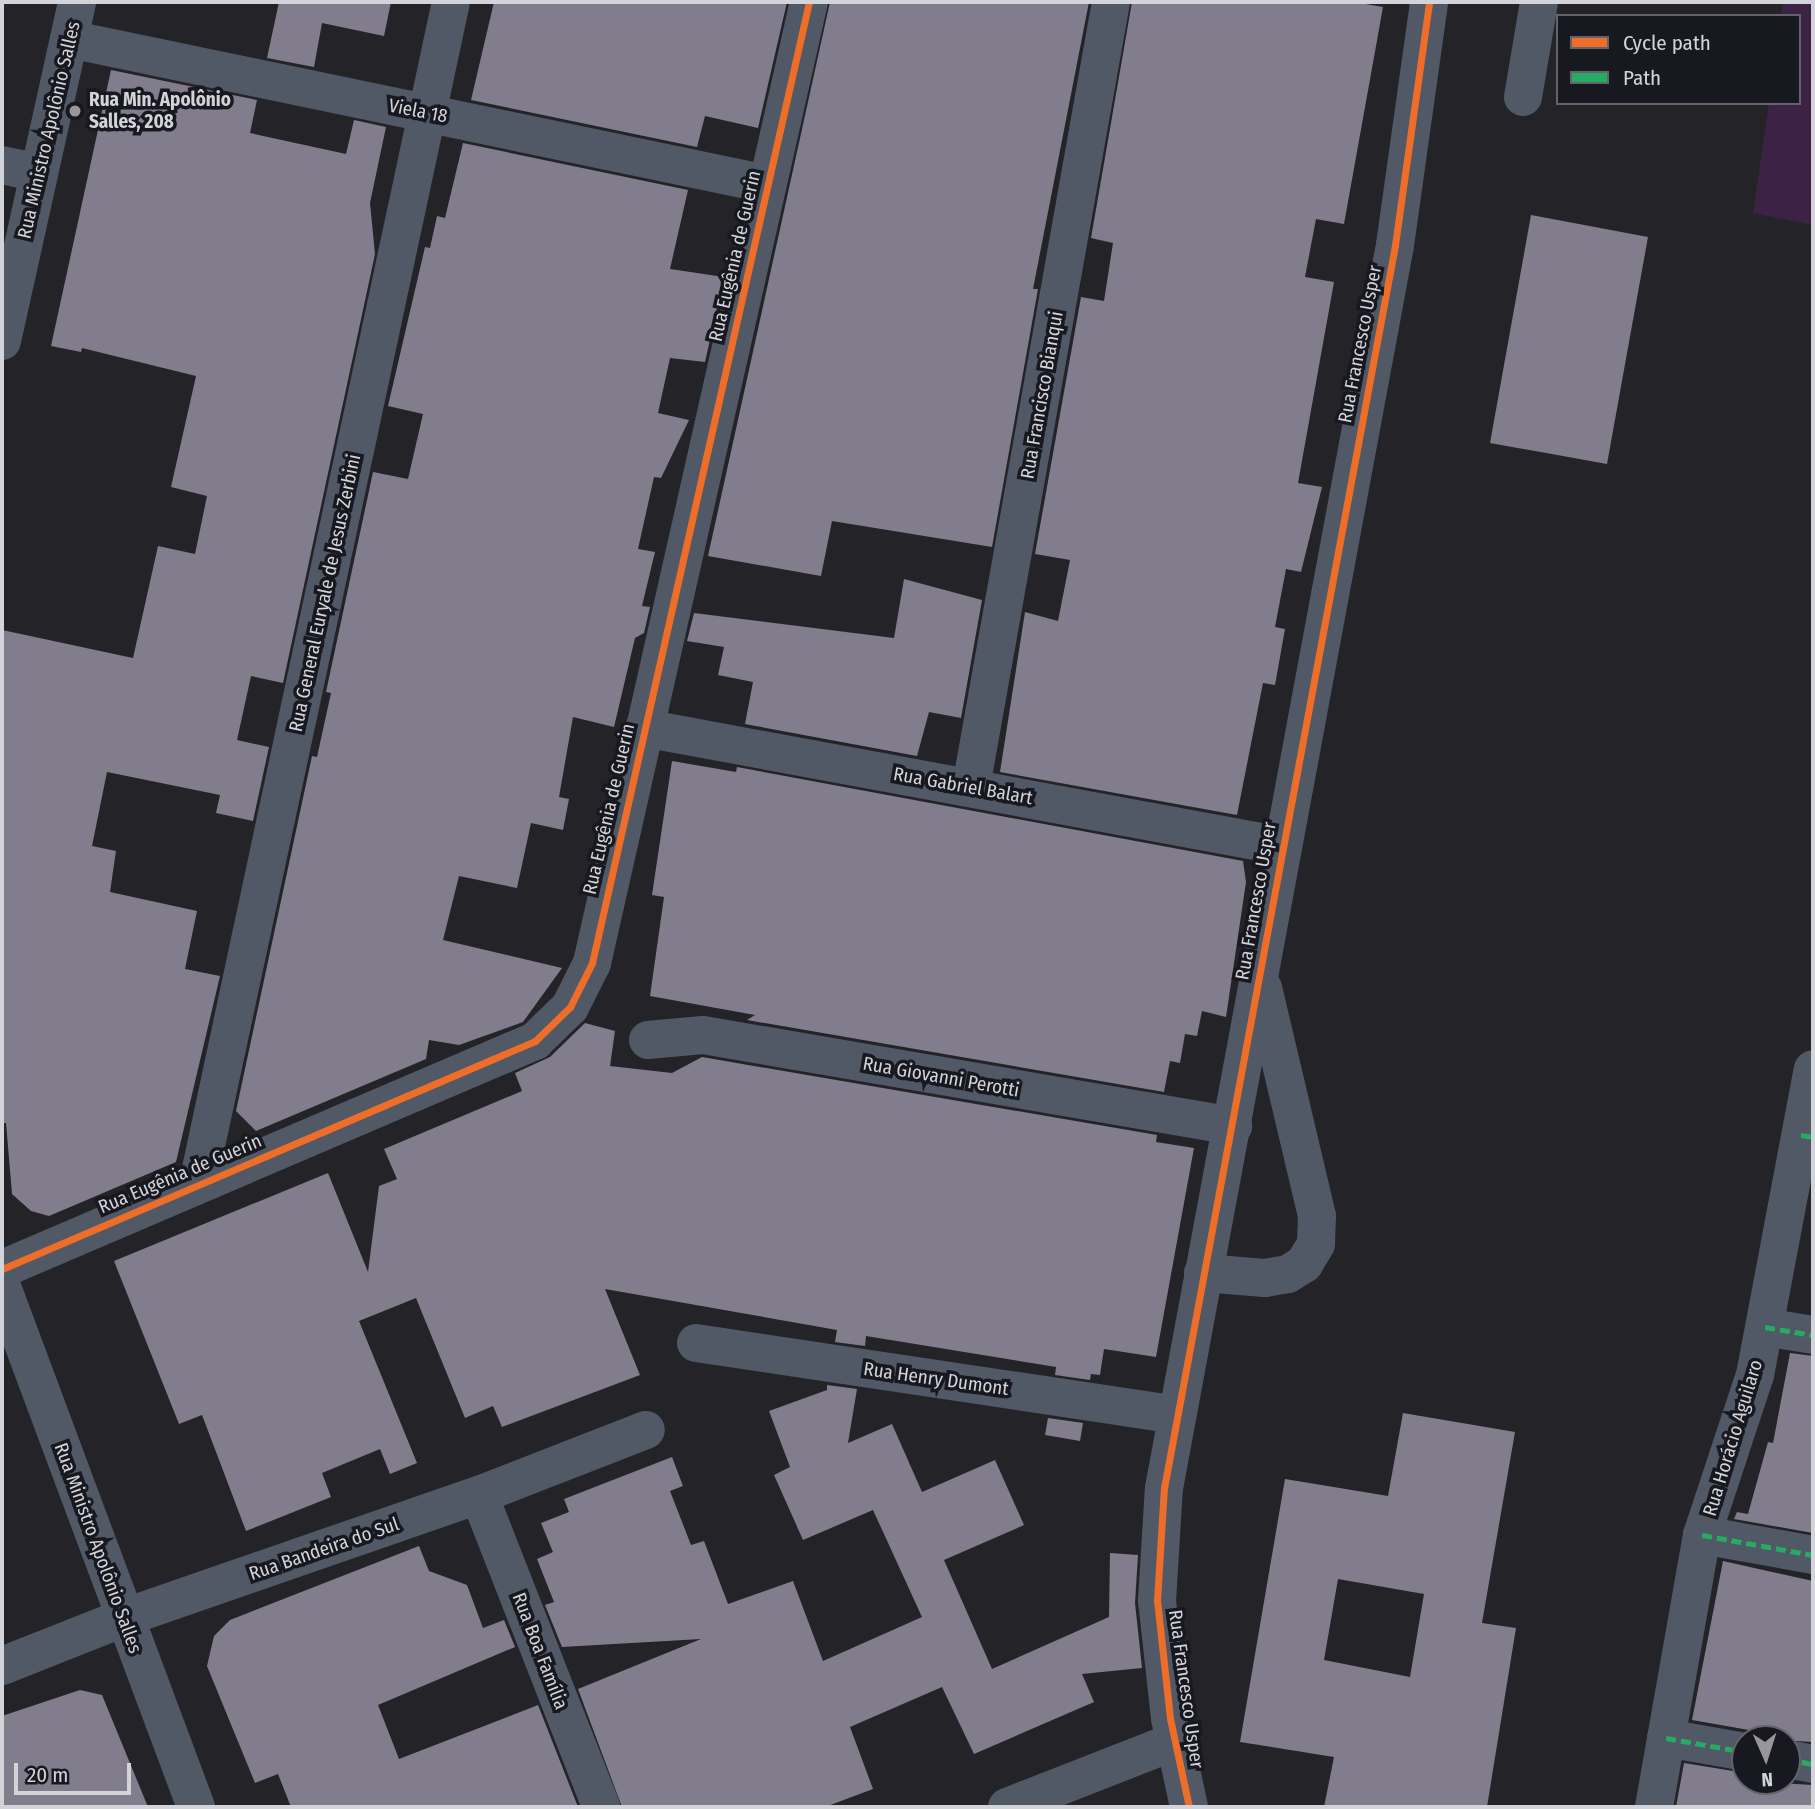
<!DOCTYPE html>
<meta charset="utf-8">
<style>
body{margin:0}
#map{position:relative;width:1815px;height:1809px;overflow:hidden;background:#242428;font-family:"Fira Sans Condensed",sans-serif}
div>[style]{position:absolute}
.green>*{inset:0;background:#3c2245}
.building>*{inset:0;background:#817d8c}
.minor>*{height:38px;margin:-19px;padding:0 19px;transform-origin:19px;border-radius:19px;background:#515966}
.quiet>*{height:5px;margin-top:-2.5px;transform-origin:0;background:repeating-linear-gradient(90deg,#26ab63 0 10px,transparent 0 15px)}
.cycleway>*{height:7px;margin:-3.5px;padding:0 3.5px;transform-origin:3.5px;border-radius:3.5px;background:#ee6e29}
.dots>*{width:19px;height:19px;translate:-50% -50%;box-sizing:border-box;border:4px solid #181920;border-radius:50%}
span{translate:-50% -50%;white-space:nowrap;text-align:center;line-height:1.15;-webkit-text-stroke:7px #181920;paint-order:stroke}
.poi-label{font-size:19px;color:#d3d4d9;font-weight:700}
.left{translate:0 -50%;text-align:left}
.street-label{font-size:19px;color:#d3d4d9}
.frame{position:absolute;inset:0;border:4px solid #d3d4d9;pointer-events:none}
.legend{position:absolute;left:1556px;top:14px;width:245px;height:91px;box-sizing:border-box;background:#181920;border:2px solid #63646a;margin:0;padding:9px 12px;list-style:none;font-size:21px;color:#d3d4d9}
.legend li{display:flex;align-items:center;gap:14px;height:35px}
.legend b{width:35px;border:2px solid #63646a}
.north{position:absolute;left:1731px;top:1725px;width:70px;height:70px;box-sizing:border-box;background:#181920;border:2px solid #63646a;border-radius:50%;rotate:177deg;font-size:19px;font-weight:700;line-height:28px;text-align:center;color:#d3d4d9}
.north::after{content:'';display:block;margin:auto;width:24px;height:32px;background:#96969b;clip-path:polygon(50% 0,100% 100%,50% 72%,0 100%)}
.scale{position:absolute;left:14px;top:1763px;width:117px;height:32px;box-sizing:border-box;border:4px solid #d3d4d9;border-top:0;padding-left:9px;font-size:21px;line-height:24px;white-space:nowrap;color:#d3d4d9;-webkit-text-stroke:5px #181920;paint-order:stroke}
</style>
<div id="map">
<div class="green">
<i style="clip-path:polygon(1783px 2px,1813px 2px,1813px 225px,1753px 213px,1769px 103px,1799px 103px,1799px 16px,1781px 16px)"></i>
</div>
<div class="building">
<i style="clip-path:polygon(279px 2px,391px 2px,384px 36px,322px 23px,314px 67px,267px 58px)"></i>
<i style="clip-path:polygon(494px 2px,787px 2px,758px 128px,705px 116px,697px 147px,471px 100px)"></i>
<i style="clip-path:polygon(830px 2px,1089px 2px,1033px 289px,1038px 289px,992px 547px,832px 521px,821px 576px,708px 556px)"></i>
<i style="clip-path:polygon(1132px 2px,1354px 2px,1383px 7px,1344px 224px,1316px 219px,1305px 277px,1334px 282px,1298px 483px,1322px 487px,1301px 572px,1286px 569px,1275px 627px,1285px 629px,1275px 685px,1263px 683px,1237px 815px,1000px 772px,1025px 612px,1058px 621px,1070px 560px,1035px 554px,1081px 297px,1104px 301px,1113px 243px,1091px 238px)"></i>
<i style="clip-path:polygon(111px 70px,257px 100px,250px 133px,346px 154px,354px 120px,386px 127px,370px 203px,375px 254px,283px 683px,251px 676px,237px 740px,269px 747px,253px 821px,216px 813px,220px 795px,107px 772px,92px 846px,116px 851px,110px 892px,197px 911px,185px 969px,220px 976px,176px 1162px,49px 1216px,31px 1211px,12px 1194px,6px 1123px,2px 1123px,2px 630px,133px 658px,158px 546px,195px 554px,207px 496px,171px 487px,196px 376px,82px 348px,81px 352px,51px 346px)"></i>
<i style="clip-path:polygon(463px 143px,688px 190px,670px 269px,724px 277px,705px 362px,670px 358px,658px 413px,689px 420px,661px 478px,654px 477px,638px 549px,655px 552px,642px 606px,650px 607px,644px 633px,635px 638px,614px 727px,573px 717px,559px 797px,569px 799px,563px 830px,531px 823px,517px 888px,459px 876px,443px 940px,562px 968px,523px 1022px,459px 1045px,429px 1040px,426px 1059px,256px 1131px,236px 1111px,312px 756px,317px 757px,331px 693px,326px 692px,373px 472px,408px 479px,423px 414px,388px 406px,425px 247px,430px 248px,437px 216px,445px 218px)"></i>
<i style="clip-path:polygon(1531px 215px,1648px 237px,1607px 464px,1490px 443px)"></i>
<i style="clip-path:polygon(904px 579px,982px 600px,961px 718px,929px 712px,917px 756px,745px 724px,753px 682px,718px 675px,724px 647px,687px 641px,694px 613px,894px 638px)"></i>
<i style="clip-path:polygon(672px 761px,736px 772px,737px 767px,1243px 861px,1246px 882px,1226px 1017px,1202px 1011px,1197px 1036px,1185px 1034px,1180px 1063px,1170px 1061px,1164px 1092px,747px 1020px,755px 1015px,650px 996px,664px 897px,652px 895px)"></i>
<i style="clip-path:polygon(585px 1023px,615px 1031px,610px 1066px,672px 1073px,702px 1057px,1157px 1135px,1156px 1142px,1194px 1148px,1156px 1357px,1104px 1349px,1100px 1375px,1091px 1374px,1090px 1380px,1055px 1375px,1056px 1367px,866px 1336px,865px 1346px,835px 1342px,837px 1330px,605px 1289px,640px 1375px,502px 1427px,493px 1406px,465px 1418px,416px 1298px,359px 1321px,417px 1463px,390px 1474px,380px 1449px,322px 1473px,331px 1497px,246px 1531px,202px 1415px,179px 1424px,114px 1261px,328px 1173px,368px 1272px,379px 1186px,397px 1179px,384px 1149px,522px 1091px,515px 1073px,550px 1057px)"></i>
<i style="clip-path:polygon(1790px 1353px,1813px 1356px,1813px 1533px,1734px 1519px,1737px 1512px,1748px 1514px,1768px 1442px,1773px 1443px)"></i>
<i style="clip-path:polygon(827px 1385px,857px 1389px,848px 1443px,892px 1424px,922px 1492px,995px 1460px,1024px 1525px,944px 1560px,992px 1669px,1109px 1617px,1110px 1553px,1138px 1555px,1135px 1603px,1142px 1668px,1082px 1674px,1094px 1702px,974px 1754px,942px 1687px,850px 1727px,873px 1789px,825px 1807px,622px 1807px,578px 1689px,701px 1639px,562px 1647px,545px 1605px,554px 1602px,537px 1559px,553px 1552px,541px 1523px,569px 1512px,564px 1499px,672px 1457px,683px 1486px,670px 1491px,691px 1545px,704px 1541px,728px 1604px,793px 1581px,823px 1661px,922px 1617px,873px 1510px,803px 1540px,774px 1475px,790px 1467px,769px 1411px,827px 1390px)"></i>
<i style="clip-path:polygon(evenodd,1403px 1413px,1515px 1432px,1482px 1623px,1516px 1628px,1487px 1807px,1324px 1807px,1334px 1757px,1240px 1742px,1285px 1479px,1388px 1496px,1403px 1413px,1338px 1579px,1424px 1594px,1410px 1677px,1324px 1660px,1338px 1579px)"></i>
<i style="clip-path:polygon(1048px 1418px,1083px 1423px,1080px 1441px,1045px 1435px)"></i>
<i style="clip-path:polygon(419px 1546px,429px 1571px,467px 1585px,483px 1628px,504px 1620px,515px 1647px,378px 1705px,399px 1759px,538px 1705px,578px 1807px,291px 1807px,278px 1774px,255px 1783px,207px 1666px,214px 1636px,230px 1620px)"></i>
<i style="clip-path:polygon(1723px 1561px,1813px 1581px,1813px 1742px,1762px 1739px,1749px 1730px,1692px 1720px)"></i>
<i style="clip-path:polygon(80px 1690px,102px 1695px,148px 1807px,2px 1807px,2px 1716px)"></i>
<i style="clip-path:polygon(1684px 1763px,1745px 1773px,1745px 1781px,1813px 1785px,1813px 1807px,1676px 1807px)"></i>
</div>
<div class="minor">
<i style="left:69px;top:39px;width:713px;rotate:11.74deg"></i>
<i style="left:1523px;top:97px;width:96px;rotate:-80.4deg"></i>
<i style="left:2px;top:165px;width:38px;rotate:12deg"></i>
<i style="left:2px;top:341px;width:347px;rotate:-77.5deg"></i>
<i style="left:644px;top:728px;width:649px;rotate:10.48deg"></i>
<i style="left:971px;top:787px;width:797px;rotate:-79.89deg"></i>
<i style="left:648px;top:1040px;width:55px;rotate:-5.2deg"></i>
<i style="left:703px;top:1035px;width:538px;rotate:9.74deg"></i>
<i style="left:198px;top:1183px;width:1208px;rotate:-77.91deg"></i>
<i style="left:2px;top:1269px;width:580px;rotate:-23.16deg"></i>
<i style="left:535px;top:1041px;width:49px;rotate:-44.2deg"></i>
<i style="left:570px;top:1007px;width:49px;rotate:-63.4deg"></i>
<i style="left:592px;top:963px;width:985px;rotate:-77.28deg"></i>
<i style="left:1203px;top:1273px;width:62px;rotate:4.6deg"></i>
<i style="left:1265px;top:1278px;width:23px;rotate:-10deg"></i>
<i style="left:1288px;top:1274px;width:19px;rotate:-32deg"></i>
<i style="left:1304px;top:1264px;width:23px;rotate:-59deg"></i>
<i style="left:1316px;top:1244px;width:28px;rotate:-88deg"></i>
<i style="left:1317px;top:1216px;width:234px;rotate:-103.3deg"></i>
<i style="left:2px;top:1287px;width:555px;rotate:69.54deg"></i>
<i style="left:1765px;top:1327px;width:49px;rotate:9.5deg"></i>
<i style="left:696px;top:1343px;width:486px;rotate:8.5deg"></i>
<i style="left:479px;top:1495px;width:335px;rotate:68.6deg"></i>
<i style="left:1702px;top:1535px;width:113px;rotate:10.2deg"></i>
<i style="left:2px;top:1666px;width:130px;rotate:-21.6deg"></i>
<i style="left:123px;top:1618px;width:377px;rotate:-19.1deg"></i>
<i style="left:479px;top:1495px;width:179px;rotate:-21.3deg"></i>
<i style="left:1666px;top:1738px;width:80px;rotate:10deg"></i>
<i style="left:1787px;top:1759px;width:26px;rotate:11deg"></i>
<i style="left:1007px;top:1807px;width:180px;rotate:-21.4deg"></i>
<i style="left:1189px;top:1807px;width:91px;rotate:-102.1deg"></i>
<i style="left:1170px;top:1718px;width:118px;rotate:-96.3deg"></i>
<i style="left:1157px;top:1601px;width:113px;rotate:-86.5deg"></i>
<i style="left:1164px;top:1488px;width:1264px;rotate:-79.47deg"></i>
<i style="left:1395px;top:245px;width:245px;rotate:-82deg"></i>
<i style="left:1654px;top:1807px;width:276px;rotate:-80deg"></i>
<i style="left:1702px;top:1535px;width:169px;rotate:-71.7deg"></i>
<i style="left:1755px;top:1375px;width:311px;rotate:-79.3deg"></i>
</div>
<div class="quiet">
<i style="left:1801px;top:1135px;width:12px;rotate:9deg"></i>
<i style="left:1765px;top:1327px;width:49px;rotate:9.5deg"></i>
<i style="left:1702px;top:1535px;width:113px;rotate:10.2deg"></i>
<i style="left:1666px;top:1738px;width:80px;rotate:10deg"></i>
<i style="left:1787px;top:1759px;width:26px;rotate:11deg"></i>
</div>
<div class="cycleway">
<i style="left:2px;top:1269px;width:580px;rotate:-23.16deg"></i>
<i style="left:535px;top:1041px;width:49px;rotate:-44.2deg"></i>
<i style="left:570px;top:1007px;width:49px;rotate:-63.4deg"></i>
<i style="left:592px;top:963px;width:985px;rotate:-77.28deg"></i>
<i style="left:1189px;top:1807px;width:91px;rotate:-102.1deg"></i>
<i style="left:1170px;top:1718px;width:118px;rotate:-96.3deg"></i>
<i style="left:1157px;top:1601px;width:113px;rotate:-86.5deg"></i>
<i style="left:1164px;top:1488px;width:1264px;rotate:-79.47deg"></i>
<i style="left:1395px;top:245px;width:245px;rotate:-82deg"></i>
</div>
<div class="dots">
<i style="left:75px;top:111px;background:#96969b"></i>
</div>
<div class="poi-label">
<span class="left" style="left:89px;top:111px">Rua Min. Apolônio<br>Salles, 208</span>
</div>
<div class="street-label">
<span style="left:418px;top:111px;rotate:11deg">Viela 18</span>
<span style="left:49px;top:130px;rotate:-77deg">Rua Ministro Apolônio Salles</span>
<span style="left:735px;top:256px;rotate:-77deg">Rua Eugênia de Guerin</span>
<span style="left:1360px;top:344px;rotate:-79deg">Rua Francesco Usper</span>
<span style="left:1042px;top:395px;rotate:-80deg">Rua Francisco Bianqui</span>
<span style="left:325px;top:593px;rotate:-78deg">Rua General Euryale de Jesus Zerbini</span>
<span style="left:963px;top:786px;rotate:10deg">Rua Gabriel Balart</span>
<span style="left:609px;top:809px;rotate:-77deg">Rua Eugênia de Guerin</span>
<span style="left:1256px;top:901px;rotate:-80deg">Rua Francesco Usper</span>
<span style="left:941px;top:1077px;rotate:10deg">Rua Giovanni Perotti</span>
<span style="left:180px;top:1174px;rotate:-23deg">Rua Eugênia de Guerin</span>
<span style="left:936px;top:1379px;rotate:8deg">Rua Henry Dumont</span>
<span style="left:1733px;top:1438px;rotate:-73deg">Rua Horácio Aguilaro</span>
<span style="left:98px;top:1548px;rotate:70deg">Rua Ministro Apolônio Salles</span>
<span style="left:324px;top:1549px;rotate:-19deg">Rua Bandeira do Sul</span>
<span style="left:540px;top:1651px;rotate:69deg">Rua Boa Família</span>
<span style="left:1186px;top:1689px;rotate:82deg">Rua Francesco Usper</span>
</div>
<div class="frame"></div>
<ul class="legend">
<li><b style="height:9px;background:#ee6e29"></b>Cycle path</li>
<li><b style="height:9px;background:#26ab63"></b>Path</li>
</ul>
<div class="north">N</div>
<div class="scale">20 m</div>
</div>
